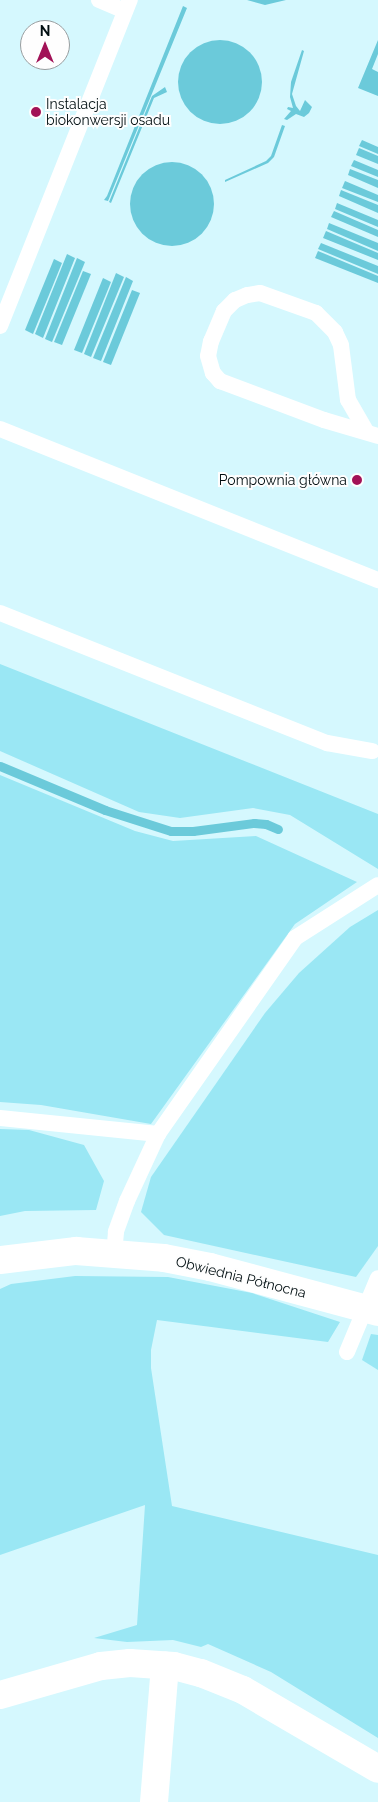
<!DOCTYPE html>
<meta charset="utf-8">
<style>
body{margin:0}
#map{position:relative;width:378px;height:1802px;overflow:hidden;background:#d5f8fe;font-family:Raleway,sans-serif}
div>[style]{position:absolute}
.green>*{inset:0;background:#9ae7f4}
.water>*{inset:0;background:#6bcada}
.round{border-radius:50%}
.stream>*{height:9px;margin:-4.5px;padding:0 4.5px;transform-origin:4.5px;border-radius:4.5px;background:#6bcada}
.service>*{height:16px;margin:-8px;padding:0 8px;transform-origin:8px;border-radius:8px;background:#fff}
.minor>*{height:28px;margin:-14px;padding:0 14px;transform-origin:14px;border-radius:14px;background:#fff}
.secondary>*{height:28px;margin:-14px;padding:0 14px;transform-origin:14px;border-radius:14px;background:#fff}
.dots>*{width:14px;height:14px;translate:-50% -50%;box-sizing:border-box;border:2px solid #fefefe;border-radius:50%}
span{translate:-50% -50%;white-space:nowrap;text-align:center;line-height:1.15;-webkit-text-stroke:4px #fefefe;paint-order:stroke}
.poi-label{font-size:14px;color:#020f12}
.left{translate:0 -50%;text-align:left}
.right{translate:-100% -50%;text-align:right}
.street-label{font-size:14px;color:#020f12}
.north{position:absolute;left:20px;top:20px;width:50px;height:50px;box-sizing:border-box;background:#fefefe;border:1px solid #999ea0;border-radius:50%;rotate:0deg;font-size:14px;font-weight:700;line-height:20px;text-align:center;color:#020f12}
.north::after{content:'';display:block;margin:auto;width:18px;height:22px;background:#a21257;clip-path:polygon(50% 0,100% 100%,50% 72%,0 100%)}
</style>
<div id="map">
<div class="green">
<i style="clip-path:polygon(0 664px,378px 814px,378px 869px,290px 815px,253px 808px,180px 818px,139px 812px,0 751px)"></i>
<i style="clip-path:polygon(0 775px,135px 831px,173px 841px,256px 836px,357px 882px,295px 924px,151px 1124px,41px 1105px,0 1102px)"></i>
<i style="clip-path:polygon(378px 910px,378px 1246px,356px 1277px,164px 1235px,141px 1212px,151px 1177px,265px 1013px,299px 973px,350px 927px)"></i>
<i style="clip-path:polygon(0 1129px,29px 1130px,84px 1145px,104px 1181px,96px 1210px,25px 1211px,0 1216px)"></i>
<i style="clip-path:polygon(75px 1276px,168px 1277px,252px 1293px,340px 1322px,328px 1342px,157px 1320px,151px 1350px,151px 1368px,172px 1506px,378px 1555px,378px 1738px,271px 1672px,208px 1644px,201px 1647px,173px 1640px,127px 1642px,94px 1638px,137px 1625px,145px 1505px,0 1555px,0 1289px,11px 1284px)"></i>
<i style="clip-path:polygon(371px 1334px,378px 1335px,378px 1370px,362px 1360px)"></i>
</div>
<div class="water">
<i style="clip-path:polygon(247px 0,286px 0,265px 5px)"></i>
<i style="clip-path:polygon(183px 6px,187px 8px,108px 201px,104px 200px,107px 196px)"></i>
<i class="round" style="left:178px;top:40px;width:84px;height:84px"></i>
<i style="clip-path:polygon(378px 40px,378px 54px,372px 69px,378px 72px,378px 96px,358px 88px)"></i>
<i style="clip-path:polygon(302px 50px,304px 51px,292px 94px,296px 106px,300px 111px,305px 100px,312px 107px,309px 113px,304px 117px,296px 114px,287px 120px,284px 119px,291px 111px,287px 109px,288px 107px,293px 108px,290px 97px,291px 82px)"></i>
<i style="clip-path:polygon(165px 87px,167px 92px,154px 98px,111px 203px,109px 202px,152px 96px)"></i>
<i style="clip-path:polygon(282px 125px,285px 126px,274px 157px,268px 163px,225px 182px,225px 180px,266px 161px,271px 156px)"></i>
<i style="clip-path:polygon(362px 140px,378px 147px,378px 154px,359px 146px)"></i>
<i style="clip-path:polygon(359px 148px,378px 156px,378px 164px,356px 155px)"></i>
<i style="clip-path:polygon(354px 160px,378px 170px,378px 177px,351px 166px)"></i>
<i class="round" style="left:130px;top:162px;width:84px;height:84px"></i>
<i style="clip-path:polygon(350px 169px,378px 180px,378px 188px,348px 175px)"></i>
<i style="clip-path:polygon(345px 181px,378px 195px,378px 202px,342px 188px)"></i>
<i style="clip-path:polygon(341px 190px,378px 205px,378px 213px,339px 196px)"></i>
<i style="clip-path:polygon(337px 203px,378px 220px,378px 227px,335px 209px)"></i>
<i style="clip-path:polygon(334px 211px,378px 230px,378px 237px,331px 217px)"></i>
<i style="clip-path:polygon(329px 223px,378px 243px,378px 251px,327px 229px)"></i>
<i style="clip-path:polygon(326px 231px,378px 253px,378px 260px,323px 238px)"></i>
<i style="clip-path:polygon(321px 243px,378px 266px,378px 274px,318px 249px)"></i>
<i style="clip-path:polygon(318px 251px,378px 276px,378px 283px,315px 258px)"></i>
<i style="clip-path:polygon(67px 254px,75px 258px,43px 338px,35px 334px)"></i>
<i style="clip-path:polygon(77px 258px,85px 262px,52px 342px,45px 339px)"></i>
<i style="clip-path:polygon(54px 259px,62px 263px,33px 334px,25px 330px)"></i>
<i style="clip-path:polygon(83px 271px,91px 274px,62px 345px,54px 342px)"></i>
<i style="clip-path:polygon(116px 273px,124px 277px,91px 357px,84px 354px)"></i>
<i style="clip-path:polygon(126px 277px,133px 281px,101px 361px,93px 358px)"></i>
<i style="clip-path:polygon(103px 278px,111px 282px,82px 353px,74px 350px)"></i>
<i style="clip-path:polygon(132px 290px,140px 293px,111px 365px,103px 362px)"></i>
</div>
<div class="stream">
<i style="left:0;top:766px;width:114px;rotate:22.7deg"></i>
<i style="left:105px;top:810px;width:69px;rotate:17.7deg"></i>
<i style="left:171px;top:831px;width:22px"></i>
<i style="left:193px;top:831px;width:62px;rotate:-7.5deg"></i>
<i style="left:254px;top:823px;width:12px;rotate:5deg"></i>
<i style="left:266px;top:824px;width:13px;rotate:23deg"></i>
</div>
<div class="service">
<i style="left:99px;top:0;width:28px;rotate:23deg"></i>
<i style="left:0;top:326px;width:351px;rotate:-68.3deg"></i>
<i style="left:0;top:429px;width:407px;rotate:21.8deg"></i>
<i style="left:366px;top:431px;width:36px;rotate:-120deg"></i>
<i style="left:348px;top:400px;width:55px;rotate:-97.3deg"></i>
<i style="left:341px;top:345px;width:14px;rotate:-115deg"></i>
<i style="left:335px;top:332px;width:27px;rotate:-135deg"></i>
<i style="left:316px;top:313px;width:59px;rotate:-160.3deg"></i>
<i style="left:260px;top:293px;width:13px;rotate:171deg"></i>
<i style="left:247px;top:295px;width:13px;rotate:157deg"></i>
<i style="left:235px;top:300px;width:16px;rotate:135deg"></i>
<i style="left:224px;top:311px;width:33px;rotate:113deg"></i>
<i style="left:211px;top:341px;width:15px;rotate:101deg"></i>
<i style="left:208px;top:356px;width:18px;rotate:74deg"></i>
<i style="left:213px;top:373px;width:11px;rotate:49deg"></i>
<i style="left:220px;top:381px;width:111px;rotate:20.6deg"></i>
<i style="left:324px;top:420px;width:56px;rotate:16.5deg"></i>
<i style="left:0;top:613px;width:352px;rotate:21.7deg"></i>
<i style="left:327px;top:743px;width:46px;rotate:10.1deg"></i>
<i style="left:0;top:1118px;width:159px;rotate:5.8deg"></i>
<i style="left:158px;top:1134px;width:74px;rotate:114.8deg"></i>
<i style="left:127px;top:1201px;width:33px;rotate:110deg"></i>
<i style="left:116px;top:1232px;width:21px;rotate:95deg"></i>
<i style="left:158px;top:1134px;width:239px;rotate:-55deg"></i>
<i style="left:295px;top:938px;width:98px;rotate:-32.6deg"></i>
<i style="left:347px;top:1352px;width:80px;rotate:-67.3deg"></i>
</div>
<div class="minor">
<i style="left:0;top:1695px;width:105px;rotate:-16deg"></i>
<i style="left:101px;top:1666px;width:29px;rotate:-6deg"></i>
<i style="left:130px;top:1663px;width:44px;rotate:3.9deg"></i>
<i style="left:174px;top:1666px;width:28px;rotate:15deg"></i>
<i style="left:201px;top:1673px;width:45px;rotate:22deg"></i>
<i style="left:243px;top:1690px;width:156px;rotate:30.3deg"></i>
<i style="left:154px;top:1802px;width:137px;rotate:-85.4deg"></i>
</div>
<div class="secondary">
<i style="left:0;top:1260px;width:77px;rotate:-6.8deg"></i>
<i style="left:76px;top:1251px;width:88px;rotate:4.5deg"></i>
<i style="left:164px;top:1258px;width:47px;rotate:11.1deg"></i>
<i style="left:210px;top:1267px;width:174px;rotate:15deg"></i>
</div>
<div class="dots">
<i style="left:36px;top:112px;background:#a21257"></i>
<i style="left:357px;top:480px;background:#a21257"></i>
</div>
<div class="poi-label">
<span class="left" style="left:46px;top:112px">Instalacja<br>biokonwersji osadu</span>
<span class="right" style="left:347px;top:480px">Pompownia główna</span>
</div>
<div class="street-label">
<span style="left:241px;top:1277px;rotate:14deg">Obwiednia Północna</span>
</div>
<div class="north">N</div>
</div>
